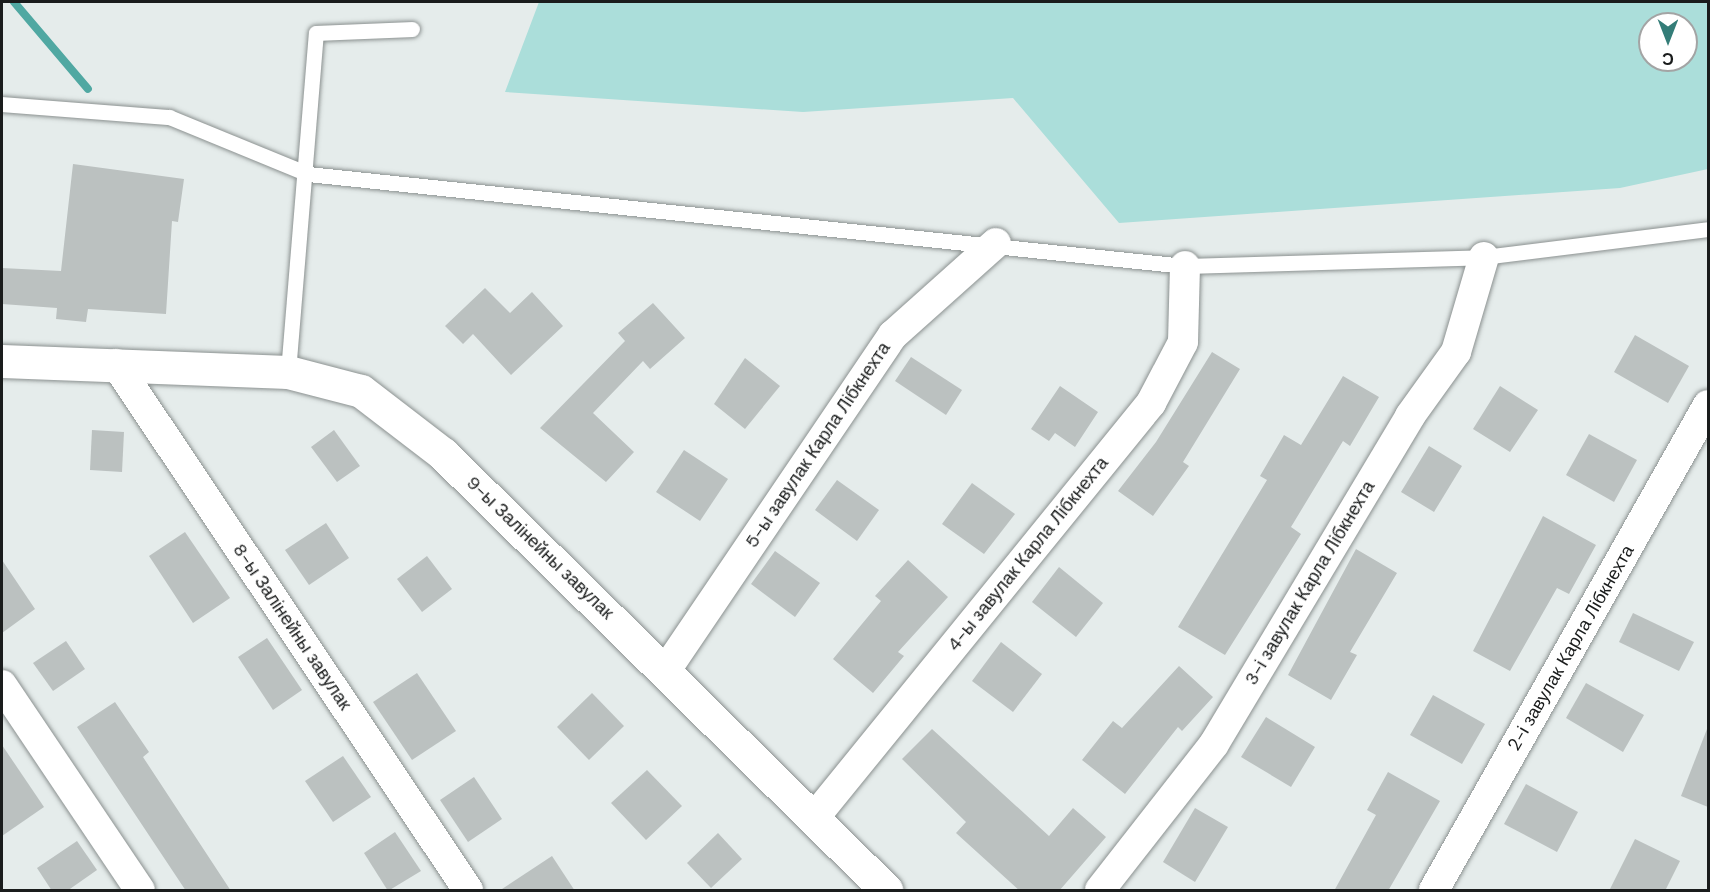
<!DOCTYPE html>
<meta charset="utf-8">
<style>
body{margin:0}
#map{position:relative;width:1710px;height:892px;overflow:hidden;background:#e5eceb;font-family:"DM Sans",sans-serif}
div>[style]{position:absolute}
.green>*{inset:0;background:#abdeda}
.stream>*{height:8px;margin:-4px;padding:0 4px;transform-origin:4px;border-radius:4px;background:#50a8a2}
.building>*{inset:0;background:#bbc1c0}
.roads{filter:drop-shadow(0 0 2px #8b9190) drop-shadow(0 0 2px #8b9190)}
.lane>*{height:15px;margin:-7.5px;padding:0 7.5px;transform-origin:7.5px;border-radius:7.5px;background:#fff}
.street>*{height:30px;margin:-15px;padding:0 15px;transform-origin:15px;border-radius:15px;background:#fff}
.secondary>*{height:33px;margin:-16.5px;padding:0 16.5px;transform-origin:16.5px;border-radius:16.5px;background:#fff}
span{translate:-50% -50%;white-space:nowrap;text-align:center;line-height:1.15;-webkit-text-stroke:6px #fff;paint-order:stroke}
.street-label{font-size:18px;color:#1a1c1c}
.frame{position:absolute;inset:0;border:3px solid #1a1c1c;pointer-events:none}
.north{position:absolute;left:1638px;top:12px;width:60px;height:60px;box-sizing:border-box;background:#fff;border:2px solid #a3a4a4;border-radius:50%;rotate:180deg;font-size:16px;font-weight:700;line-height:24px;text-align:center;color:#1a1c1c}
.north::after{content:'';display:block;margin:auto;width:21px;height:27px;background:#347d78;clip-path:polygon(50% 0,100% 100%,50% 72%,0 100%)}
</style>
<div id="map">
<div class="green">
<i style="clip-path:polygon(evenodd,539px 2px,1708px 2px,1708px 169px,1620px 188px,1119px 223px,1013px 98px,803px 112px,505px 92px,539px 2px,1650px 24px,1686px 24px,1686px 60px,1650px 60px,1650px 24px)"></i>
</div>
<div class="stream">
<i style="left:14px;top:2px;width:114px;rotate:49.6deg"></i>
</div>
<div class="building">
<i style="clip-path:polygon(73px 164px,184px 179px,178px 222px,172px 221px,166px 314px,88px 309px,86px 322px,56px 319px,57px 308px,2px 304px,2px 268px,61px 271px)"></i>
<i style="clip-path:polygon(485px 288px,510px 313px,532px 292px,563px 326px,511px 375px,473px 334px,463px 344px,445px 326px)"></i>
<i style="clip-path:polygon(653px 303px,685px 338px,650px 369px,643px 361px,593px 413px,634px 452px,606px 482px,540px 428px,625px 341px,618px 333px)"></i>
<i style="clip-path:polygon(1635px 335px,1689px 366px,1668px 403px,1614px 372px)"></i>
<i style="clip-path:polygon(1212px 352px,1240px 369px,1183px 462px,1189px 466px,1153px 516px,1118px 491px,1156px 442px)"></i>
<i style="clip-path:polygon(911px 357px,962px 390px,946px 415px,895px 381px)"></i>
<i style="clip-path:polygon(745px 358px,780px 386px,745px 429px,714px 404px)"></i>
<i style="clip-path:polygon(1343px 376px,1379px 397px,1350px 446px,1343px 441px,1291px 527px,1301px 534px,1225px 655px,1178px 627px,1267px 480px,1260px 476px,1284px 435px,1301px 445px)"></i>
<i style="clip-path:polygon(1060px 386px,1098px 412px,1075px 447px,1055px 433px,1049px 441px,1031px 429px)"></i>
<i style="clip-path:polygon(1500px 386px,1538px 410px,1510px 452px,1473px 429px)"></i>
<i style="clip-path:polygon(92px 430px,124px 432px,122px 472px,90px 470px)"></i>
<i style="clip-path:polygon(334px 430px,360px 466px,337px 482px,311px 447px)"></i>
<i style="clip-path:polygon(1589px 434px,1637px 460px,1614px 502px,1566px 475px)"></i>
<i style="clip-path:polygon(1429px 446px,1462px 466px,1434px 512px,1401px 492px)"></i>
<i style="clip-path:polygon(684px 450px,728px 479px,700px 521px,656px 492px)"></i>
<i style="clip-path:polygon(837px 480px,879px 510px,857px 541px,815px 510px)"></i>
<i style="clip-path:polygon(972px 483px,1015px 514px,984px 554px,942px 524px)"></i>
<i style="clip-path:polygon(1543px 516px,1596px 545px,1569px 594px,1557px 588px,1510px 671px,1473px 651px)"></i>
<i style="clip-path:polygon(326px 523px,349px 558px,309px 585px,285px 550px)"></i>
<i style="clip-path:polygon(185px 532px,230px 598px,193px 623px,149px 556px)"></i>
<i style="clip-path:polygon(1356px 549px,1397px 573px,1350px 652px,1357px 655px,1331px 700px,1288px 675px)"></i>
<i style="clip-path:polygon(775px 551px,820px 583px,795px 617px,751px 584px)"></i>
<i style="clip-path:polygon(427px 556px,452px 589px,422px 612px,397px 579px)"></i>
<i style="clip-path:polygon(2px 560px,35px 609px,2px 633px)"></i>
<i style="clip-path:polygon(908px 560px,948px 597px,898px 652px,904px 656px,873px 693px,833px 659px,881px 601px,875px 596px)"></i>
<i style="clip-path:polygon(1059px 567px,1103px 603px,1076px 637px,1032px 602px)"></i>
<i style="clip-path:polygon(1633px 613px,1694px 642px,1679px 671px,1619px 642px)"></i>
<i style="clip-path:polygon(267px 638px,302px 690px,273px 710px,238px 657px)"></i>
<i style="clip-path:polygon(66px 641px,85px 669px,53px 691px,33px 663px)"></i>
<i style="clip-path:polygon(1001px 642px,1042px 674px,1013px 712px,972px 681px)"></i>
<i style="clip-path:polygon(1179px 666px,1213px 697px,1182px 731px,1178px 727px,1125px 794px,1082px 760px,1113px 721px,1122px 728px)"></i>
<i style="clip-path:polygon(417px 673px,456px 731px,412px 760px,373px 702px)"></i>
<i style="clip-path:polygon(1586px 683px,1644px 715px,1623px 752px,1566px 718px)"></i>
<i style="clip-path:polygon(592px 693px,624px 726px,589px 760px,557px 727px)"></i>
<i style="clip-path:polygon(1433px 695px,1485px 724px,1462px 764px,1410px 735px)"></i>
<i style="clip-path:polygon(115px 702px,149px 752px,143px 757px,231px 891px,186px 891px,77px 727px)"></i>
<i style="clip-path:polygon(1266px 717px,1315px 747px,1291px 787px,1241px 757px)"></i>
<i style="clip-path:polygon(932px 729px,1049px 836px,1073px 808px,1106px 837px,1059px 891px,1020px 891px,956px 833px,966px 822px,902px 759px)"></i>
<i style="clip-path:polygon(1707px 729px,1708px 729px,1708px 807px,1681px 796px)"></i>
<i style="clip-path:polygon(2px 745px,44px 807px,2px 836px)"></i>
<i style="clip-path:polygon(343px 756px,371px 797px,333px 822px,305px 781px)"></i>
<i style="clip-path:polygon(647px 770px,682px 806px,646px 840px,611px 803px)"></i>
<i style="clip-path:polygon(1388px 772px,1440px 801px,1388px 891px,1334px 891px,1376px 815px,1367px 810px)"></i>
<i style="clip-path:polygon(474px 777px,502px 819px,468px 842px,440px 800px)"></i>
<i style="clip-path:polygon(1526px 784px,1578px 812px,1557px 852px,1504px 824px)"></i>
<i style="clip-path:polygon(1195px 808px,1228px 827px,1195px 882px,1163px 862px)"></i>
<i style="clip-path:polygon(395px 832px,421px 871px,388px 891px,364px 853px)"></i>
<i style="clip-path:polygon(718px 833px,742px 859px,711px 888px,687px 863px)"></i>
<i style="clip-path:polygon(1635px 839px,1680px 861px,1665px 891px,1609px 891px)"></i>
<i style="clip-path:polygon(77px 841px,97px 870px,67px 891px,52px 891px,37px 868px)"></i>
<i style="clip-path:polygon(552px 856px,575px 891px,499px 891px)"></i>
</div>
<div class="roads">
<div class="lane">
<i style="left:2px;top:104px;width:168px;rotate:4.5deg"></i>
<i style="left:169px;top:117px;width:150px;rotate:22.3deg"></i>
<i style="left:308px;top:174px;width:882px;rotate:5.99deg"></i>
<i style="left:1185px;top:266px;width:299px;rotate:-1.7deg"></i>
<i style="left:1484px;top:257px;width:226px;rotate:-7.1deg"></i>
<i style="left:288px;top:372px;width:340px;rotate:-85.3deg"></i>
<i style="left:316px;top:33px;width:96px;rotate:-2.4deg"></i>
</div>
<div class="street">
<i style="left:116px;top:364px;width:633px;rotate:56.21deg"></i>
<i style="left:666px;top:670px;width:405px;rotate:-55.9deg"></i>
<i style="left:893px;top:335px;width:138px;rotate:-41.8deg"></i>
<i style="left:2px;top:685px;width:247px;rotate:56.1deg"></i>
<i style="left:814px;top:818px;width:535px;rotate:-50.92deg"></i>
<i style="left:1151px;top:403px;width:69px;rotate:-62.3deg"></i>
<i style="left:1183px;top:342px;width:76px;rotate:-88.5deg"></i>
<i style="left:1100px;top:890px;width:185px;rotate:-52deg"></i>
<i style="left:1214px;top:744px;width:382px;rotate:-59.1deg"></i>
<i style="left:1410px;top:416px;width:79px;rotate:-54.3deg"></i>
<i style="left:1456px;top:352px;width:99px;rotate:-73.6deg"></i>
<i style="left:1434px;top:890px;width:557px;rotate:-60.54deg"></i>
</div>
<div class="secondary">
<i style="left:2px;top:361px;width:286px;rotate:2.2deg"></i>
<i style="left:288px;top:372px;width:75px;rotate:14.6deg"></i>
<i style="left:361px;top:391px;width:103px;rotate:37.5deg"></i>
<i style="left:443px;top:454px;width:622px;rotate:44.54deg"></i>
</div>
</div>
<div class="street-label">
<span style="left:818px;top:445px;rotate:-56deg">5-ы завулак Карла Лібкнехта</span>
<span style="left:540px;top:548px;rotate:44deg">9-ы Залінейны завулак</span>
<span style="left:1028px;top:554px;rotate:-51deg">4-ы завулак Карла Лібкнехта</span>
<span style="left:1310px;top:583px;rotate:-59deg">3-і завулак Карла Лібкнехта</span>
<span style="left:292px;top:627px;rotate:56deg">8-ы Залінейны завулак</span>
<span style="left:1571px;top:648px;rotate:-60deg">2-і завулак Карла Лібкнехта</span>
</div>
<div class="frame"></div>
<div class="north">С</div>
</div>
